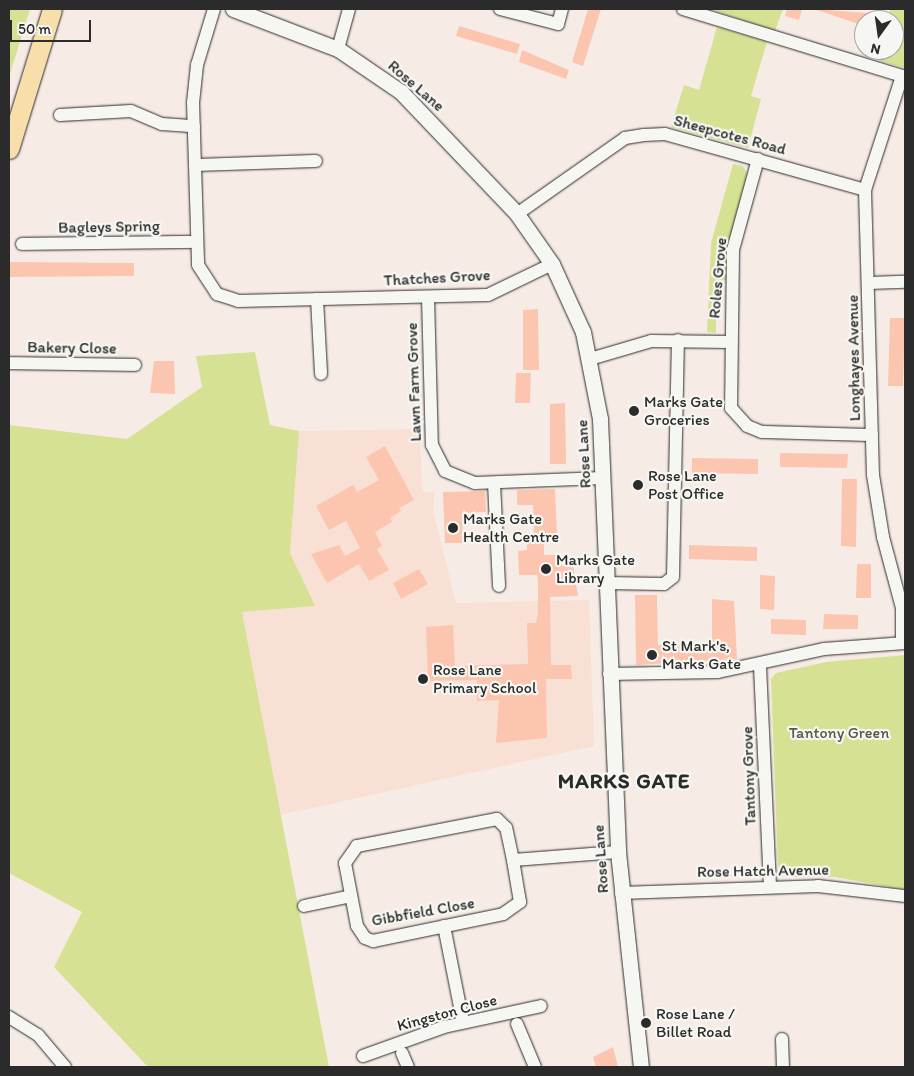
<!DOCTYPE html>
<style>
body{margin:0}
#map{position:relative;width:914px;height:1076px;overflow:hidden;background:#f7ece5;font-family:Itim,sans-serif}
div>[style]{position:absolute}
.built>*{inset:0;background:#f8e0d5}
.green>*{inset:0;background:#d6e193}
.building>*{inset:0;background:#fcc5b0}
.roads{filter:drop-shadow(0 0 1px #2b2b2b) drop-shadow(0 0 1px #2b2b2b)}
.minor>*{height:12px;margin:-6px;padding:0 6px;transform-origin:6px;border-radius:6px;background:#f6f6f2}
.tertiary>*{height:15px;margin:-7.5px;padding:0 7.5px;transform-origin:7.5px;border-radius:7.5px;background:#f6f6f2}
.primary>*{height:19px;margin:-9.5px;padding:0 9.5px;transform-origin:9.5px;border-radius:9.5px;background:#f8deab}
.dots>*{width:14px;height:14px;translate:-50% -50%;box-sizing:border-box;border:2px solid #f6f6f2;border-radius:50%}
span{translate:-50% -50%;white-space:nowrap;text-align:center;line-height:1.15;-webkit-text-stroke:4.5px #f6f6f2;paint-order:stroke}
.street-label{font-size:16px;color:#2b2b2b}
.poi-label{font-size:16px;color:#2b2b2b}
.left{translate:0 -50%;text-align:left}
.park-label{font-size:16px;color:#565845}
.district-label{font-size:21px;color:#2b2b2b;font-weight:700;letter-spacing:1px}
.frame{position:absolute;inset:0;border:10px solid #2b2b2b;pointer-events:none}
.north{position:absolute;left:854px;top:10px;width:50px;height:50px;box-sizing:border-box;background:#f6f6f2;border:1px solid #a5a5a2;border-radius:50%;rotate:194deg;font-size:14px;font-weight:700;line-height:20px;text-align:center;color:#2b2b2b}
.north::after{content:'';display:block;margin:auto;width:18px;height:22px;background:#2b2b2b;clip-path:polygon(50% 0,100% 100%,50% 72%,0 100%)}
.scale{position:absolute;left:10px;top:20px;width:81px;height:22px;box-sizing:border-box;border:2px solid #2b2b2b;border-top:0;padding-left:6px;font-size:15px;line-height:18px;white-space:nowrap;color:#2b2b2b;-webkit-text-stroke:4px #f6f6f2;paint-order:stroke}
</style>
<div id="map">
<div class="built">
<i style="clip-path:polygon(420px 429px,422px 492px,435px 492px,433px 510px,456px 603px,589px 600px,594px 746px,280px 815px,242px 612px,314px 606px,290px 553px,299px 431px)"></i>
</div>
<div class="green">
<i style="clip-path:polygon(9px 9px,30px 9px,9px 77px)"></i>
<i style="clip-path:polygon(710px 9px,783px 9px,775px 31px)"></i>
<i style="clip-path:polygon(890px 9px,905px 9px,905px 68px,874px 59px,877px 50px,894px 50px,894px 20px,887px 20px)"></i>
<i style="clip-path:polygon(717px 27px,767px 42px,751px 96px,761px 99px,748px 148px,671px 127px,684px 85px,699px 90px)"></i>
<i style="clip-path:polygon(733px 164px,743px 166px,748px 176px,727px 280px,716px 280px,716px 333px,707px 332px,711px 243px)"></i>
<i style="clip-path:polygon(255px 352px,270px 425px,299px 431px,290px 553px,315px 606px,242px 612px,329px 1067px,148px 1067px,54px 967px,82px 912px,9px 873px,9px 425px,127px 439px,202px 387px,196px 356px)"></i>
<i style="clip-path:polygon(905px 655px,905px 890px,835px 877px,791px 877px,778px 866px,771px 679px,776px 673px,826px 662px)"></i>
</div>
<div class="building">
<i style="clip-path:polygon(588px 9px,601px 9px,583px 66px,572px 62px)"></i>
<i style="clip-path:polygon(787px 9px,802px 9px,799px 20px,785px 16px)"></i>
<i style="clip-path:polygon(814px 9px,867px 13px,882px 9px,880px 17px,884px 18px,864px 20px,864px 26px)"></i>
<i style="clip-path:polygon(459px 26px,520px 44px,517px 54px,456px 36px)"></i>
<i style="clip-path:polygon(522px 50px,569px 70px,566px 79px,519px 62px)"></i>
<i style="clip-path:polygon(9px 262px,134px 263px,134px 276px,9px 277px)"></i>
<i style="clip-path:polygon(538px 309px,539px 370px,523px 370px,523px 310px)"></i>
<i style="clip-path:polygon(890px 318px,905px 318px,903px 386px,888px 386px)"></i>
<i style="clip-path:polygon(154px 361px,174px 361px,175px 394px,150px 393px)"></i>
<i style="clip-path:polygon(516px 373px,531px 373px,530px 403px,515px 403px)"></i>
<i style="clip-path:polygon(565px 403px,566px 464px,550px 464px,550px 404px)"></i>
<i style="clip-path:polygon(385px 446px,414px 500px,399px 508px,401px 511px,390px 518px,392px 522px,375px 532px,382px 546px,377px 549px,389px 570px,369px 581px,359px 564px,327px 583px,311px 554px,339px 545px,345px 556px,360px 548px,346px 521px,329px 530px,316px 506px,353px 485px,357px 492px,379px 480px,366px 457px)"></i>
<i style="clip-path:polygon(780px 453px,848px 454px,847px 468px,780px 467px)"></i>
<i style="clip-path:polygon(692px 458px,758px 459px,758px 474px,692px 473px)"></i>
<i style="clip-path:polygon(842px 479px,857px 479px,856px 547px,841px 546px)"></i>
<i style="clip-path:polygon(555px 489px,557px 535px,544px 536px,544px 555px,561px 555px,562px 566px,573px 566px,578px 596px,550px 597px,551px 665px,571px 665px,572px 679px,546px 679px,547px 738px,496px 743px,499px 700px,477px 701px,477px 680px,428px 681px,426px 627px,453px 625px,455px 666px,528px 664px,527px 623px,536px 623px,538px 613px,538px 581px,537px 575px,519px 575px,518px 551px,527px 550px,527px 541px,534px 541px,533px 505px,517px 505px,517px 490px)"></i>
<i style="clip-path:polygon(485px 491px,486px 512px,462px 513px,463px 543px,445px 543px,443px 492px)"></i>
<i style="clip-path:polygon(689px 545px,757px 547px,757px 561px,689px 559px)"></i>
<i style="clip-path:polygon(857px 564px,871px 564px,871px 598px,856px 598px)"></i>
<i style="clip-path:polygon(419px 569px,428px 584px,401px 599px,393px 583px)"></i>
<i style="clip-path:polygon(760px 575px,775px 576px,774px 610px,760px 609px)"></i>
<i style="clip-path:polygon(635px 595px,657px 595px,658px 645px,712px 644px,712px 599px,734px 601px,737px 659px,636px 665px)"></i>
<i style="clip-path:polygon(824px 614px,858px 615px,858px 629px,823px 629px)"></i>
<i style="clip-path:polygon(771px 619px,806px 620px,806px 635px,771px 634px)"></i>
<i style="clip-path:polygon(613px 1047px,618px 1067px,596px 1067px,593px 1057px)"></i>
</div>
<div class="roads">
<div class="minor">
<i style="left:214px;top:9px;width:59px;rotate:106.9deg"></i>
<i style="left:197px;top:65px;width:37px;rotate:96deg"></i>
<i style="left:193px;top:102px;width:163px;rotate:88.2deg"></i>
<i style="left:198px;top:265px;width:35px;rotate:57deg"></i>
<i style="left:217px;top:294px;width:22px;rotate:18deg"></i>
<i style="left:238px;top:301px;width:250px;rotate:-1.4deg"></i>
<i style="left:488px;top:295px;width:71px;rotate:-25.8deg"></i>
<i style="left:500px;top:9px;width:60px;rotate:14.5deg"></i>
<i style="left:558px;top:24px;width:16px;rotate:-75deg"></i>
<i style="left:683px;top:9px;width:232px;rotate:17deg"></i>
<i style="left:338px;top:49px;width:41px;rotate:-74.6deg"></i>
<i style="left:902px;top:76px;width:120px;rotate:108deg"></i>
<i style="left:865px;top:190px;width:285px;rotate:88.4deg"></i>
<i style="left:873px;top:475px;width:63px;rotate:80.8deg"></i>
<i style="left:883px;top:537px;width:73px;rotate:75deg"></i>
<i style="left:902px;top:608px;width:34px;rotate:90deg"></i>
<i style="left:60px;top:115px;width:71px;rotate:-3.2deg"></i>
<i style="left:131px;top:111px;width:34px;rotate:23deg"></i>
<i style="left:162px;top:124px;width:32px;rotate:4deg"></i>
<i style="left:758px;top:159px;width:94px;rotate:105.4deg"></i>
<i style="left:733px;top:250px;width:158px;rotate:90.7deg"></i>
<i style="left:731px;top:408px;width:24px;rotate:48deg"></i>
<i style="left:747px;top:426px;width:16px;rotate:22deg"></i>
<i style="left:762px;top:432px;width:110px;rotate:1.6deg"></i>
<i style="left:195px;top:165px;width:121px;rotate:-1.9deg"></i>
<i style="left:517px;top:214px;width:132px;rotate:-35.1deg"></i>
<i style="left:625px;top:138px;width:19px;rotate:-9deg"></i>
<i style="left:644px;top:135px;width:21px;rotate:-3deg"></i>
<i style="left:665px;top:134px;width:208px;rotate:15.6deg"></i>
<i style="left:22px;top:244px;width:175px;rotate:-0.7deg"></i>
<i style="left:869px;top:283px;width:36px;rotate:-2deg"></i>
<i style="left:428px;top:297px;width:148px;rotate:88.5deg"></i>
<i style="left:432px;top:445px;width:29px;rotate:63deg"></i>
<i style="left:445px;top:471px;width:32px;rotate:22deg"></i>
<i style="left:475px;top:483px;width:128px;rotate:-2.2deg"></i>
<i style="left:317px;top:299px;width:75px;rotate:86.9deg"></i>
<i style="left:590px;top:359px;width:64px;rotate:-16.4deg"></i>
<i style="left:651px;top:341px;width:79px;rotate:0.7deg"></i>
<i style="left:9px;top:363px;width:126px;rotate:0.9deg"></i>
<i style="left:494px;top:483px;width:103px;rotate:87.2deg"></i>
<i style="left:606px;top:583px;width:58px;rotate:1deg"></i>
<i style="left:664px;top:584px;width:11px;rotate:-38deg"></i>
<i style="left:673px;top:577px;width:237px;rotate:-88.8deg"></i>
<i style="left:760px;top:666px;width:219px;rotate:87.4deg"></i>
<i style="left:609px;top:674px;width:109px;rotate:-1.1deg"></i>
<i style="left:718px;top:672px;width:108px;rotate:-12.2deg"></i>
<i style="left:824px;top:649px;width:81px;rotate:-4.2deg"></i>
<i style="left:513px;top:860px;width:33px;rotate:-102deg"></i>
<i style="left:506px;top:828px;width:13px;rotate:-135deg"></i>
<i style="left:497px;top:819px;width:143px;rotate:169.1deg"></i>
<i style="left:357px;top:846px;width:21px;rotate:125deg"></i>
<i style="left:345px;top:863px;width:64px;rotate:79.2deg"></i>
<i style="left:357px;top:926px;width:14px;rotate:56deg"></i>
<i style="left:365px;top:938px;width:9px;rotate:21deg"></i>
<i style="left:373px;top:941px;width:133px;rotate:-11.7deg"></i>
<i style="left:503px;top:914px;width:21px;rotate:-35deg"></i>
<i style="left:520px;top:902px;width:43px;rotate:-99.5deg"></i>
<i style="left:513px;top:860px;width:105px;rotate:-4.4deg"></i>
<i style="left:621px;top:893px;width:197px;rotate:-2deg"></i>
<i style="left:818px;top:886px;width:88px;rotate:6.6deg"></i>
<i style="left:304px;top:906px;width:48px;rotate:-12deg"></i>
<i style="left:444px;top:926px;width:98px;rotate:78.8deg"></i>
<i style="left:9px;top:1017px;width:34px;rotate:32deg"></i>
<i style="left:38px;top:1035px;width:42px;rotate:49.8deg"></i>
<i style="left:517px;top:1024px;width:47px;rotate:67.3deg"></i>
<i style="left:782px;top:1039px;width:28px;rotate:88deg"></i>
<i style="left:402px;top:1053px;width:15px;rotate:67deg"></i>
<i style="left:363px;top:1056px;width:86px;rotate:-19.7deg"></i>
<i style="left:444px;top:1027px;width:99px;rotate:-12.2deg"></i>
</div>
<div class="tertiary">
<i style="left:233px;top:9px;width:112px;rotate:20.9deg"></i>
<i style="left:338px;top:49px;width:76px;rotate:34.3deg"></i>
<i style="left:401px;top:92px;width:168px;rotate:46.4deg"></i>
<i style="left:517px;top:214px;width:61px;rotate:55deg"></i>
<i style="left:552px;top:264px;width:75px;rotate:65.5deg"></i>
<i style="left:583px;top:332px;width:89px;rotate:78.9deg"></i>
<i style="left:600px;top:419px;width:433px;rotate:87.6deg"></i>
<i style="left:618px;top:852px;width:216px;rotate:83.9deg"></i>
</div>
<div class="primary">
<i style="left:9px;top:149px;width:146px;rotate:-72.9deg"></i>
</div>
</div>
<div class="dots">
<i style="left:634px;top:411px;background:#2b2b2b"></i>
<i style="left:638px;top:485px;background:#2b2b2b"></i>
<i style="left:453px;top:528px;background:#2b2b2b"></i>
<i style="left:546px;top:569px;background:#2b2b2b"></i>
<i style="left:652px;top:655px;background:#2b2b2b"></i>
<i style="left:423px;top:679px;background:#2b2b2b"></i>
<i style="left:646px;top:1023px;background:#2b2b2b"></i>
</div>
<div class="street-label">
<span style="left:416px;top:86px;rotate:41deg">Rose Lane</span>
<span style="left:730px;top:135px;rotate:15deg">Sheepcotes Road</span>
<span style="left:109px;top:227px;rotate:-1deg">Bagleys Spring</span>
<span style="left:437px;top:278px;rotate:-3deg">Thatches Grove</span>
<span style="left:718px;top:278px;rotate:-85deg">Roles Grove</span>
<span style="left:72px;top:348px;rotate:1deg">Bakery Close</span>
<span style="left:854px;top:358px;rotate:-91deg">Longhayes Avenue</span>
<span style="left:414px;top:382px;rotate:-92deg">Lawn Farm Grove</span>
<span style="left:584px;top:454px;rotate:-93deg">Rose Lane</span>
<span style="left:749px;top:776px;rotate:-92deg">Tantony Grove</span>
<span style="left:601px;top:859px;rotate:-94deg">Rose Lane</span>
<span style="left:763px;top:871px;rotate:-1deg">Rose Hatch Avenue</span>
<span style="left:423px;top:912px;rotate:-10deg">Gibbfield Close</span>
<span style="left:447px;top:1013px;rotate:-15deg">Kingston Close</span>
</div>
<div class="poi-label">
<span class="left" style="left:644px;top:411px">Marks Gate<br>Groceries</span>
<span class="left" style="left:648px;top:485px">Rose Lane<br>Post Office</span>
<span class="left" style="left:463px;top:528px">Marks Gate<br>Health Centre</span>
<span class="left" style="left:556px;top:569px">Marks Gate<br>Library</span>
<span class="left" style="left:662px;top:655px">St Mark's,<br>Marks Gate</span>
<span class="left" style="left:433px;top:679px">Rose Lane<br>Primary School</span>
<span class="left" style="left:656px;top:1023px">Rose Lane /<br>Billet Road</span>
</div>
<div class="park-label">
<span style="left:839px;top:733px">Tantony Green</span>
</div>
<div class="district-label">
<span style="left:624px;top:781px">MARKS GATE</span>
</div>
<div class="frame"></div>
<div class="north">N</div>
<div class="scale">50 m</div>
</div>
